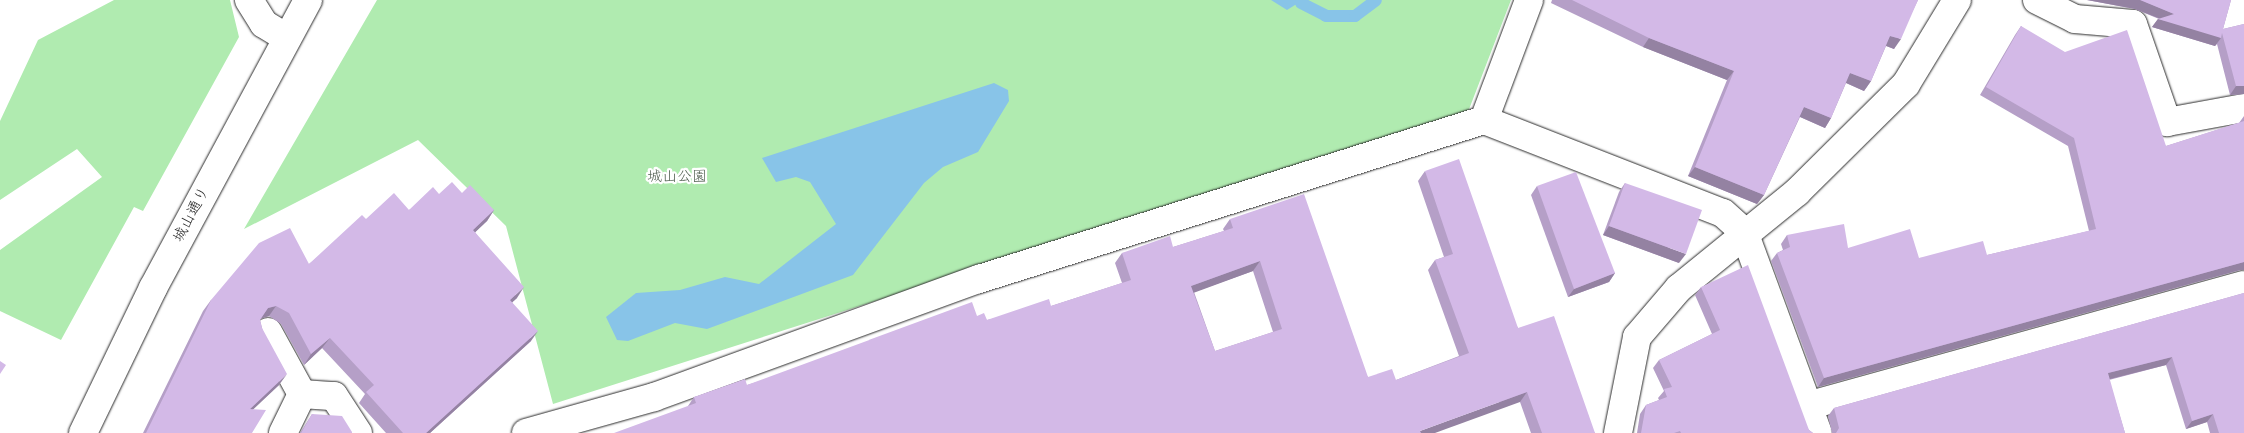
<!DOCTYPE html>
<meta charset="utf-8">
<style>
body{margin:0}
#map{position:relative;width:2244px;height:433px;overflow:hidden;background:#fff;font-family:Mynerve,"Klee One",sans-serif}
div>[style]{position:absolute}
.green>*{inset:0;background:#b0ebb0}
.water>*{inset:0;background:#88c4e8}
.stream>*{height:12px;margin:-6px;padding:0 6px;transform-origin:6px;border-radius:6px;background:#88c4e8}
.roads{filter:drop-shadow(0 0 1px #2b2b2b) drop-shadow(0 0 1px #2b2b2b)}
.street>*{height:28px;margin:-14px;padding:0 14px;transform-origin:14px;border-radius:14px;background:#fff}
.secondary>*{height:28px;margin:-14px;padding:0 14px;transform-origin:14px;border-radius:14px;background:#fff}
.wall>*{inset:0;background:#b59fc7}
.shaded-wall>*{inset:0;background:#9482a2}
.building>*{inset:0;background:#d3b9e7}
span{translate:-50% -50%;white-space:nowrap;text-align:center;line-height:1.15;-webkit-text-stroke:4.5px #fff;paint-order:stroke}
.park-label{font-size:15px;color:#4c5b4c}
.street-label{font-size:15px;color:#2b2b2b}
</style>
<div id="map">
<div class="green">
<i style="clip-path:polygon(114px 0,230px 0,239px 37px,143px 211px,134px 207px,61px 340px,0 311px,0 250px,102px 177px,77px 149px,0 200px,0 121px,38px 40px)"></i>
<i style="clip-path:polygon(377px 0,1511px 0,1468px 112px,553px 404px,506px 226px,418px 140px,244px 229px)"></i>
</div>
<div class="water">
<i style="clip-path:polygon(1271px 0,1303px 0,1287px 10px)"></i>
<i style="clip-path:polygon(994px 83px,1008px 90px,1009px 101px,978px 152px,943px 167px,924px 183px,853px 275px,707px 329px,675px 323px,628px 341px,617px 340px,606px 317px,636px 293px,680px 290px,725px 277px,759px 284px,836px 224px,810px 182px,796px 177px,776px 182px,762px 158px)"></i>
</div>
<div class="stream">
<i style="left:1301px;top:3px;width:28px;rotate:27deg"></i>
<i style="left:1326px;top:16px;width:29px"></i>
<i style="left:1355px;top:16px;width:26px;rotate:-37deg"></i>
</div>
<div class="roads">
<div class="street">
<i style="left:249px;top:0;width:28px;rotate:58deg"></i>
<i style="left:264px;top:24px;width:27px;rotate:31deg"></i>
<i style="left:2037px;top:0;width:42px;rotate:26.6deg"></i>
<i style="left:2075px;top:19px;width:58px;rotate:4.9deg"></i>
<i style="left:2133px;top:24px;width:104px;rotate:70.9deg"></i>
<i style="left:2167px;top:122px;width:78px;rotate:-10.3deg"></i>
<i style="left:1484px;top:120px;width:256px;rotate:21.3deg"></i>
<i style="left:1723px;top:213px;width:28px;rotate:42deg"></i>
<i style="left:1744px;top:232px;width:214px;rotate:69.8deg"></i>
<i style="left:268px;top:332px;width:71px;rotate:61.3deg"></i>
<i style="left:1807px;top:406px;width:453px;rotate:-15.5deg"></i>
<i style="left:283px;top:433px;width:43px;rotate:-64deg"></i>
<i style="left:302px;top:394px;width:32px;rotate:4deg"></i>
<i style="left:334px;top:396px;width:44px;rotate:57deg"></i>
<i style="left:526px;top:433px;width:133px;rotate:-15.7deg"></i>
<i style="left:654px;top:397px;width:346px;rotate:-20deg"></i>
<i style="left:979px;top:279px;width:529px;rotate:-17.48deg"></i>
<i style="left:1484px;top:120px;width:128px;rotate:-69.4deg"></i>
<i style="left:1618px;top:433px;width:98px;rotate:-78.8deg"></i>
<i style="left:1637px;top:337px;width:65px;rotate:-49.4deg"></i>
<i style="left:1679px;top:288px;width:152px;rotate:-39.1deg"></i>
<i style="left:1797px;top:192px;width:153px;rotate:-44.7deg"></i>
<i style="left:1906px;top:84px;width:98px;rotate:-58.7deg"></i>
</div>
<div class="secondary">
<i style="left:83px;top:433px;width:161px;rotate:-64.2deg"></i>
<i style="left:153px;top:288px;width:327px;rotate:-61.7deg"></i>
</div>
</div>
<div class="wall">
<i style="clip-path:polygon(1552px 0,1918px 0,1894px 49px,1886px 46px,1871px 81px,1864px 91px,1846px 83px,1831px 118px,1825px 128px,1800px 117px,1764px 195px,1757px 204px,1688px 176px,1727px 80px,1643px 47px,1551px 3px)"></i>
<i style="clip-path:polygon(2087px 0,2231px 0,2223px 29px,2244px 24px,2244px 94px,2230px 95px,2217px 44px,2215px 46px,2152px 27px,2158px 19px,2159px 19px,2135px 9px)"></i>
<i style="clip-path:polygon(2021px 26px,2166px 146px,2239px 123px,2244px 116px,2244px 270px,2240px 270px,1818px 387px,1771px 261px,1777px 253px,1783px 250px,1781px 244px,1787px 235px,1848px 248px,1919px 258px,1987px 255px,2089px 231px,2068px 146px,1980px 95px,2015px 35px)"></i>
<i style="clip-path:polygon(evenodd,1425px 171px,1518px 328px,1595px 433px,1531px 433px,1520px 402px,688px 406px,694px 397px,747px 385px,977px 316px,987px 320px,1051px 306px,1122px 283px,1115px 263px,1122px 253px,1173px 247px,1224px 231px,1223px 229px,1230px 219px,1368px 377px,1396px 380px,1459px 356px,1428px 270px,1435px 260px,1444px 257px,1418px 181px,1425px 171px,1253px 271px,1273px 332px,1215px 351px,1194px 292px,1253px 271px)"></i>
<i style="clip-path:polygon(1625px 183px,1679px 263px,1603px 235px,1619px 192px)"></i>
<i style="clip-path:polygon(1537px 186px,1615px 273px,1609px 282px,1568px 297px,1531px 195px)"></i>
<i style="clip-path:polygon(462px 193px,494px 210px,487px 221px,475px 232px,517px 298px,512px 302px,531px 341px,430px 433px,386px 433px,359px 403px,365px 394px,322px 348px,304px 365px,281px 324px,269px 316px,261px 318px,260px 320px,262px 328px,279px 385px,253px 409px,252px 433px,143px 433px,203px 311px,211px 300px,309px 264px,366px 219px,409px 210px,439px 194px)"></i>
<i style="clip-path:polygon(1701px 287px,1809px 430px,1813px 433px,1637px 433px,1640px 414px,1646px 405px,1659px 400px,1658px 398px,1664px 391px,1653px 368px,1659px 360px,1712px 334px,1695px 295px)"></i>
<i style="clip-path:polygon(2244px 293px,2244px 433px,2210px 433px,2207px 422px,2186px 429px,2166px 365px,2109px 380px,2125px 433px,1832px 433px,1828px 416px,1834px 408px)"></i>
<i style="clip-path:polygon(312px 414px,352px 433px,300px 433px)"></i>
</div>
<div class="shaded-wall">
<i style="clip-path:polygon(2087px 0,2141px 0,2174px 14px,2221px 38px,2215px 46px,2152px 27px,2158px 19px,2166px 21px,2135px 9px)"></i>
<i style="clip-path:polygon(1890px 36px,1901px 39px,1894px 49px,1884px 45px)"></i>
<i style="clip-path:polygon(1649px 38px,1734px 71px,1727px 80px,1643px 47px)"></i>
<i style="clip-path:polygon(1850px 73px,1871px 81px,1864px 91px,1844px 82px)"></i>
<i style="clip-path:polygon(2236px 86px,2244px 86px,2244px 94px,2230px 95px)"></i>
<i style="clip-path:polygon(1804px 107px,1831px 118px,1825px 128px,1798px 116px)"></i>
<i style="clip-path:polygon(1695px 167px,1764px 195px,1757px 204px,1688px 176px)"></i>
<i style="clip-path:polygon(494px 210px,487px 221px,466px 241px,473px 230px)"></i>
<i style="clip-path:polygon(1609px 226px,1686px 254px,1679px 263px,1603px 235px)"></i>
<i style="clip-path:polygon(1260px 261px,1253px 271px,1185px 296px,1191px 286px)"></i>
<i style="clip-path:polygon(2244px 262px,2244px 270px,2240px 270px,1818px 387px,1824px 378px)"></i>
<i style="clip-path:polygon(1615px 273px,1609px 282px,1568px 297px,1574px 289px)"></i>
<i style="clip-path:polygon(524px 287px,517px 298px,503px 311px,510px 300px)"></i>
<i style="clip-path:polygon(276px 306px,269px 316px,260px 319px,268px 308px)"></i>
<i style="clip-path:polygon(538px 331px,531px 341px,430px 433px,426px 433px)"></i>
<i style="clip-path:polygon(330px 338px,322px 348px,304px 365px,311px 354px)"></i>
<i style="clip-path:polygon(2172px 357px,2166px 365px,2102px 381px,2108px 373px)"></i>
<i style="clip-path:polygon(287px 374px,279px 385px,242px 420px,250px 409px)"></i>
<i style="clip-path:polygon(1527px 392px,1520px 402px,1435px 433px,1419px 433px,1420px 431px)"></i>
<i style="clip-path:polygon(2213px 414px,2207px 422px,2186px 429px,2192px 421px)"></i>
</div>
<div class="building">
<i style="clip-path:polygon(1572px 0,1918px 0,1901px 39px,1890px 36px,1871px 81px,1850px 73px,1831px 118px,1804px 107px,1764px 195px,1695px 167px,1734px 71px,1649px 38px)"></i>
<i style="clip-path:polygon(2140px 0,2231px 0,2223px 29px,2244px 24px,2244px 86px,2236px 86px,2222px 33px,2221px 38px,2158px 19px,2174px 14px)"></i>
<i style="clip-path:polygon(2021px 26px,2065px 52px,2127px 30px,2166px 146px,2244px 121px,2244px 262px,1824px 378px,1777px 253px,1790px 247px,1787px 235px,1844px 224px,1848px 248px,1910px 229px,1919px 258px,1983px 241px,1987px 255px,2096px 229px,2074px 138px,1986px 87px)"></i>
<i style="clip-path:polygon(evenodd,1459px 159px,1518px 328px,1554px 316px,1595px 433px,1542px 433px,1527px 392px,1420px 431px,1421px 433px,614px 433px,696px 403px,694px 397px,745px 379px,747px 385px,972px 302px,977px 316px,984px 313px,987px 320px,1049px 299px,1051px 306px,1131px 280px,1122px 253px,1170px 236px,1173px 247px,1233px 228px,1230px 219px,1304px 194px,1368px 377px,1392px 369px,1396px 380px,1469px 353px,1435px 260px,1453px 254px,1425px 171px,1459px 159px,1260px 261px,1282px 329px,1215px 351px,1191px 286px,1260px 261px)"></i>
<i style="clip-path:polygon(1576px 172px,1615px 273px,1574px 289px,1537px 186px)"></i>
<i style="clip-path:polygon(452px 182px,462px 193px,470px 185px,494px 210px,473px 230px,524px 287px,510px 300px,538px 331px,426px 433px,403px 433px,366px 392px,374px 385px,330px 338px,311px 354px,289px 313px,276px 306px,268px 308px,260px 320px,262px 328px,287px 374px,250px 409px,266px 410px,252px 433px,146px 433px,211px 300px,259px 243px,290px 228px,309px 264px,362px 215px,366px 219px,394px 193px,409px 210px,433px 187px,439px 194px)"></i>
<i style="clip-path:polygon(1625px 183px,1702px 210px,1686px 254px,1609px 226px)"></i>
<i style="clip-path:polygon(1748px 265px,1809px 430px,1813px 433px,1681px 433px,1680px 431px,1674px 433px,1641px 433px,1646px 405px,1667px 397px,1664px 389px,1672px 387px,1659px 360px,1720px 330px,1701px 287px)"></i>
<i style="clip-path:polygon(2244px 293px,2244px 433px,2219px 433px,2213px 414px,2192px 421px,2172px 357px,2108px 373px,2125px 433px,1836px 433px,1839px 428px,1834px 408px)"></i>
<i style="clip-path:polygon(0 361px,6px 365px,0 374px)"></i>
<i style="clip-path:polygon(312px 414px,342px 416px,352px 432px,352px 433px,301px 433px)"></i>
</div>
<div class="park-label">
<span style="left:677px;top:178px">城山公園</span>
</div>
<div class="street-label">
<span style="left:192px;top:215px;rotate:-62deg">城山通り</span>
</div>
</div>
